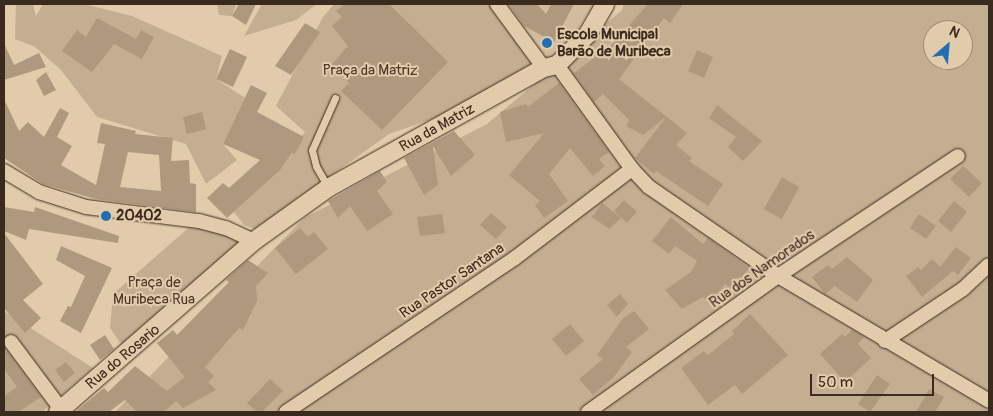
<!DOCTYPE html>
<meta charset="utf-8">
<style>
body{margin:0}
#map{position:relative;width:993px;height:416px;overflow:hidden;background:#e1cbaa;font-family:Pangolin,sans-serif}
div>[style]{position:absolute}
.built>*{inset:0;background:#d2bc9d}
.green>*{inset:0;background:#c3ae91}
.building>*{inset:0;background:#ae997f}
.roads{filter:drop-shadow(0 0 1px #3b2a1e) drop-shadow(0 0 1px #3b2a1e)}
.service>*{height:7px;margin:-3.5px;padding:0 3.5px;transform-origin:3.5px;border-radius:3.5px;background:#e1cbaa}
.minor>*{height:14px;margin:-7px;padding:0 7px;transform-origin:7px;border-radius:7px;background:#e1cbaa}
.tertiary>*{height:18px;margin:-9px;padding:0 9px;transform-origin:9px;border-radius:9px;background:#e1cbaa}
.dots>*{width:14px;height:14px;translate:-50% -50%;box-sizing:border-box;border:2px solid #e1cbaa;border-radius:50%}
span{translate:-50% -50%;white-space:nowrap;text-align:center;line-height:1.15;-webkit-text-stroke:4px #e1cbaa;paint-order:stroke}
.poi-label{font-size:15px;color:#3b2a1e;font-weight:700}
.left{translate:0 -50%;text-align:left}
.park-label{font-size:15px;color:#49372a}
.street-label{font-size:15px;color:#3b2a1e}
.frame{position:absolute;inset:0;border:5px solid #3b2a1e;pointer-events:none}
.north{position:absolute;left:923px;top:20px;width:50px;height:50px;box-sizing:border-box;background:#e1cbaa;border:1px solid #9f8b72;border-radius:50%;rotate:27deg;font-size:14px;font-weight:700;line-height:20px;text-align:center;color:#3b2a1e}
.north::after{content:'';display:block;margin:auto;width:18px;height:22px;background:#1f6fb2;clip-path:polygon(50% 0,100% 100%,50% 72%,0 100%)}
.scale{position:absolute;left:810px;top:374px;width:124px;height:22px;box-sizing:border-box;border:2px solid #3b2a1e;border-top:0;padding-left:6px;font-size:15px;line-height:18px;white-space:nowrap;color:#3b2a1e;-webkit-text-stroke:4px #e1cbaa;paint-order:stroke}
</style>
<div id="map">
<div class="built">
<i style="clip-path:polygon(500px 4px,594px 4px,578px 30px,552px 56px,541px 60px)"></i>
</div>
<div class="green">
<i style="clip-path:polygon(16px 4px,33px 4px,36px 16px,43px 4px,84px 4px,132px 16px,222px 56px,216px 79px,245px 98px,223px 144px,237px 160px,206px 184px,186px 144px,97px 117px,61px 70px,35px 47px,15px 39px)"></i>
<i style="clip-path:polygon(217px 4px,236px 4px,232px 16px,219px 15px)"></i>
<i style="clip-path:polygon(262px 4px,317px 4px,296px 20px,244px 36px)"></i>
<i style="clip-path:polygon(334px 4px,491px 4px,532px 63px,501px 88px,441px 116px,389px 134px,256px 229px,244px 225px,234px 212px,305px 132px,276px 106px,323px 17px)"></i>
<i style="clip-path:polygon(evenodd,624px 4px,989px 4px,989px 412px,115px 412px,304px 218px,487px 124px,622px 10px,624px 4px,933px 30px,963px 30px,963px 60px,933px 60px,933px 30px)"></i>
<i style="clip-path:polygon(194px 223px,248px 239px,123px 347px,110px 328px,113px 294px)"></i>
<i style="clip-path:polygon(4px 311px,93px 368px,42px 412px,4px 412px)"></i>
</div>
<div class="building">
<i style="clip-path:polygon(239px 4px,256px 4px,246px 25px,232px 16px)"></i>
<i style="clip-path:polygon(345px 4px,389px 4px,448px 62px,382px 130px,341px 91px,349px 83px,332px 64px,348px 46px,332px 26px,342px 17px,336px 11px)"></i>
<i style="clip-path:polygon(508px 4px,537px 4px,546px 14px,551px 4px,574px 4px,554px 42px,524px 26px)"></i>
<i style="clip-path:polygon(648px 4px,683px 4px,670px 23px,664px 18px,619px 79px,687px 133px,676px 145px,692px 158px,689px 161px,723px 184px,708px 206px,656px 171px,654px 174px,635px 158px,666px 117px,643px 135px,626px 126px,629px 120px,603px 94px,594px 102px,574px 73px,598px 55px,600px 58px)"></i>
<i style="clip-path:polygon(97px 18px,136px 39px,141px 30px,154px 37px,142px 59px,114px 44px,92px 72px,62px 51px,77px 30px,86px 37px)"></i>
<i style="clip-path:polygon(305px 23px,320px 32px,291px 75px,275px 66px)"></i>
<i style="clip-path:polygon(4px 43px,14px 65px,39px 53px,46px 67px,4px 80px)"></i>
<i style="clip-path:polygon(230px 49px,247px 57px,233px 87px,216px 79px)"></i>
<i style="clip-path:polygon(697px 50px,713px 57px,704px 78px,688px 71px)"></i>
<i style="clip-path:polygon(46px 72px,56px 90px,44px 96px,36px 80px)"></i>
<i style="clip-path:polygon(559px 83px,609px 152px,599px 159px,605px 166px,593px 176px,570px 148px,549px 174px,568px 201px,544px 218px,535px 205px,540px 201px,509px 175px,544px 133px,506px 142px,500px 112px,526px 104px,528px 107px)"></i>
<i style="clip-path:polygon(251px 85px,267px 93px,257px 112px,304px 137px,295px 154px,292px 152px,280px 170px,227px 218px,207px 198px,223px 183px,229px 188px,260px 160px,223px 144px)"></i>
<i style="clip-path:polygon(evenodd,4px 99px,19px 131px,28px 122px,44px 137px,60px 108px,69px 113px,57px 137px,72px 146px,61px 165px,96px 185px,105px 144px,97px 143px,101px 123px,136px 131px,135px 134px,173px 138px,171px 161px,189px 160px,190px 183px,196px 184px,196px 212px,96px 199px,43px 184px,4px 158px,4px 99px,128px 152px,159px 155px,161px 191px,120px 187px,128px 152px)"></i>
<i style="clip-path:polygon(717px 105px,762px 141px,743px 161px,728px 147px,736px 137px,709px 118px)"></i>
<i style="clip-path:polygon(202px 112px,206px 129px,187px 134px,183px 117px)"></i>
<i style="clip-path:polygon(454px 131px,475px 155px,451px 176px,433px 146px,438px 185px,424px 195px,404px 158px)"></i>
<i style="clip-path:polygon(963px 166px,982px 183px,969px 197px,950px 179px)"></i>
<i style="clip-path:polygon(380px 171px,387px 182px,377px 191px,393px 214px,367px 231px,350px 206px,338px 218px,328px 201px)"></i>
<i style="clip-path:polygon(782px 177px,799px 187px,782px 219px,764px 209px)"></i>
<i style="clip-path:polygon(624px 200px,637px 212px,627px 223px,614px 211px)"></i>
<i style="clip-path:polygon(954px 201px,967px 212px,951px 232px,938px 221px)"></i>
<i style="clip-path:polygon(602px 203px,621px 218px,609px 229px,592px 217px)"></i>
<i style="clip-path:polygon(4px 207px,34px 212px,35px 207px,119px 236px,118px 243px,29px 229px,26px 240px,4px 231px)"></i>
<i style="clip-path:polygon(491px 213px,507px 227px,496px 239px,480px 225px)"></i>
<i style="clip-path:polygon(442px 214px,445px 233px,420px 236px,417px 217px)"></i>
<i style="clip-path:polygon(919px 214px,936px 226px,926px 239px,910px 228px)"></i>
<i style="clip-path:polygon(671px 217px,703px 244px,708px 238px,749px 268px,732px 289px,725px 284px,710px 303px,703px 297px,682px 309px,665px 290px,691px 272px,697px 261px,675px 246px,669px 254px,652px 241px)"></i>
<i style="clip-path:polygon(300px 228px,308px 237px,314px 232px,328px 249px,296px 274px,275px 248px)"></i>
<i style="clip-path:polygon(4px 233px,43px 284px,23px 300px,41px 318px,25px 333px,4px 308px)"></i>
<i style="clip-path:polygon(61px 246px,112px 268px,81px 333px,60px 321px,68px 306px,71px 307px,85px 276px,56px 260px)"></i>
<i style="clip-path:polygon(956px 247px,971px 258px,958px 275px,953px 271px,922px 297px,906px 276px,918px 267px,921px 270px,932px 259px,940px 267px)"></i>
<i style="clip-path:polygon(847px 257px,873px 280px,857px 302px,835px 286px,825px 294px,812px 277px,828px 265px,832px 269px)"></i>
<i style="clip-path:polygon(248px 260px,268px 273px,256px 286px,257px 301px,243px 330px,239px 328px,205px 367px,214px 376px,208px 382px,216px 390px,183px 408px,176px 401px,164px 412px,137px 412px,125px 400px,109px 412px,75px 412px,104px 388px,108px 392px,135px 366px,167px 391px,185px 377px,157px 343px,173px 330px,177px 335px,229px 282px,226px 280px)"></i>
<i style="clip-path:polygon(620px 294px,628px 304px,617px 317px,607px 305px)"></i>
<i style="clip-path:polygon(634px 311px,649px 329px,626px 347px,632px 352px,614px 377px,593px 395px,579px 379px,603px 359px,597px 355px,623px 318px)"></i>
<i style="clip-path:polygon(750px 314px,788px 355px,742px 394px,735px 385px,708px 405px,681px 368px,704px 351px,708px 355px,734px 334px,732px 331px)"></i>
<i style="clip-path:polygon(570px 324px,584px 341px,566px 356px,552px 339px)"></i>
<i style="clip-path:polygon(852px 330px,864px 337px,858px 344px,871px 358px,845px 382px,820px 354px,842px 334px,845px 337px)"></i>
<i style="clip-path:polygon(105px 335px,114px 349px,100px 360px,90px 345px)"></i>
<i style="clip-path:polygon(4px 347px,41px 397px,18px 412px,4px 412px,4px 396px,17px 387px,4px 369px)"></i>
<i style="clip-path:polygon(66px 362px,75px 373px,64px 382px,55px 370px)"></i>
<i style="clip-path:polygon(877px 375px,890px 384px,870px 412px,858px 404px)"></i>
<i style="clip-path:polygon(270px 379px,283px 391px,262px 412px,257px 412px,247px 403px)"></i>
<i style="clip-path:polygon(929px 389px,944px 397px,935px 412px,916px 412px)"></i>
</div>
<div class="roads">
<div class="service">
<i style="left:328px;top:187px;width:24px;rotate:-120deg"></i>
<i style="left:316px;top:166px;width:16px;rotate:-104deg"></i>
<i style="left:312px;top:150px;width:57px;rotate:-66.1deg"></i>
</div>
<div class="minor">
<i style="left:497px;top:4px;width:79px;rotate:53.7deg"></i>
<i style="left:557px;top:65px;width:128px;rotate:54.2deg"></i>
<i style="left:632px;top:169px;width:25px;rotate:47deg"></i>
<i style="left:649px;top:187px;width:157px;rotate:34.6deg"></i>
<i style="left:778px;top:276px;width:245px;rotate:30.6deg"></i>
<i style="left:4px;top:171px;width:41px;rotate:31deg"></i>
<i style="left:39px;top:192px;width:49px;rotate:17.7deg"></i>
<i style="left:86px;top:207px;width:114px;rotate:7.1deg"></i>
<i style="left:199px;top:221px;width:28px;rotate:15deg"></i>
<i style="left:226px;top:228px;width:31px;rotate:25deg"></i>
<i style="left:885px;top:341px;width:94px;rotate:-33.7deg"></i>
<i style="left:963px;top:289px;width:35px;rotate:-43deg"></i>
<i style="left:11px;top:342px;width:84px;rotate:53.3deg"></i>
<i style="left:286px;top:412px;width:276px;rotate:-33.9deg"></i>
<i style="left:515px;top:258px;width:147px;rotate:-37.3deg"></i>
<i style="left:588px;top:412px;width:234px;rotate:-35.6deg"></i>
<i style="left:778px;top:276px;width:216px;rotate:-33.7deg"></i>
</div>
<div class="tertiary">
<i style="left:58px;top:412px;width:260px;rotate:-41.1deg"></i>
<i style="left:254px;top:241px;width:91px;rotate:-35.6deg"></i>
<i style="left:328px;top:188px;width:247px;rotate:-29.1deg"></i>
<i style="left:544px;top:68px;width:13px;rotate:-13deg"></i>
<i style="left:557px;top:65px;width:44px;rotate:-45deg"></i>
<i style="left:588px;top:34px;width:34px;rotate:-60deg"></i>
</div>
</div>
<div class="dots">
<i style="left:547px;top:43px;background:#1f6fb2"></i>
<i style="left:106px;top:216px;background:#1f6fb2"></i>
</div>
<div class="poi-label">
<span class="left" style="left:557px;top:43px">Escola Municipal<br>Barão de Muribeca</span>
<span class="left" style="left:116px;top:216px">20402</span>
</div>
<div class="park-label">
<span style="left:370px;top:71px">Praça da Matriz</span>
<span style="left:154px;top:291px">Praça de<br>Muribeca Rua</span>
</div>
<div class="street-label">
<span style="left:437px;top:128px;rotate:-29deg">Rua da Matriz</span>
<span style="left:762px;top:269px;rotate:-35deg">Rua dos Namorados</span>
<span style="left:452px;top:281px;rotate:-34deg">Rua Pastor Santana</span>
<span style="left:123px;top:357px;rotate:-40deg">Rua do Rosario</span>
</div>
<div class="frame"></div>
<div class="north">N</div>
<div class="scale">50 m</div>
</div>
